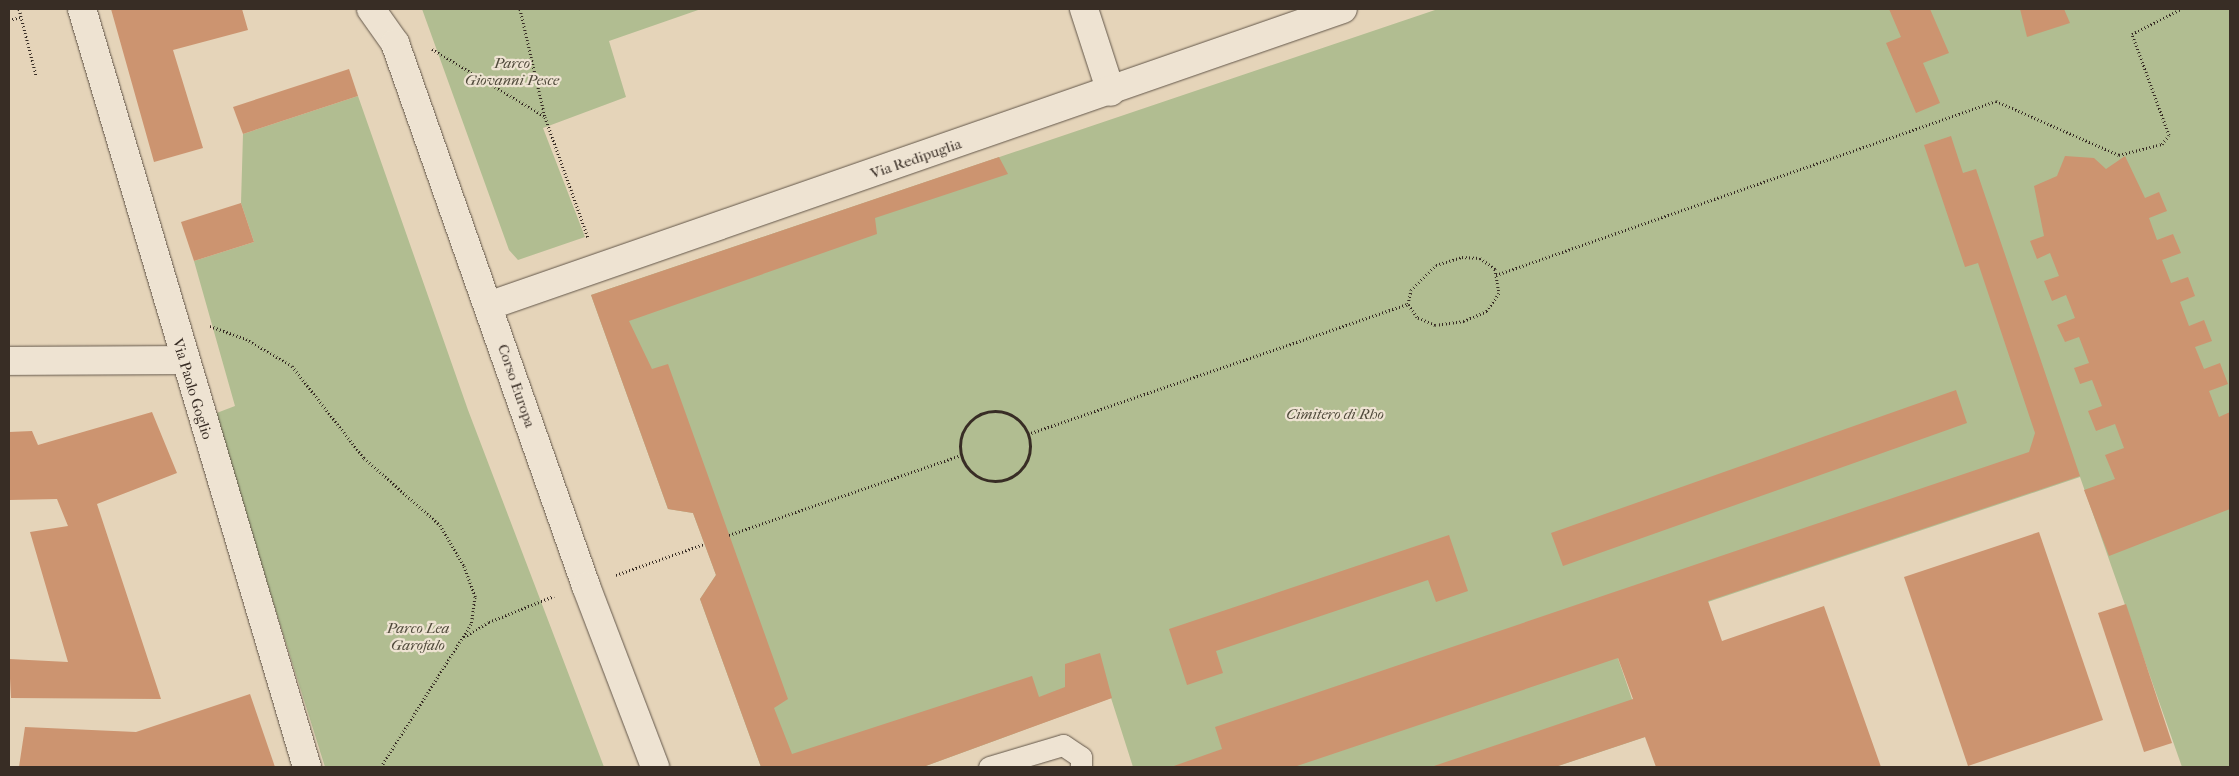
<!DOCTYPE html>
<style>
body{margin:0}
#map{position:relative;width:2239px;height:776px;overflow:hidden;background:#e5d4b9;font-family:"IM FELL French Canon",serif}
div>[style]{position:absolute}
.green>*{inset:0;background:#b1bd91}
.building>*{inset:0;background:#cc9470}
.path>*{height:3px;margin-top:-1.5px;transform-origin:0;background:repeating-linear-gradient(90deg,#382d25 0 1px,transparent 0 3.5px)}
.path>.ring{margin:-1.5px;padding:0;box-sizing:content-box;background:none;border:3px solid #382d25;border-radius:50%}
.roads{filter:drop-shadow(0 0 1px #63574a) drop-shadow(0 0 1px #63574a)}
.lane>*{height:21px;margin:-10.5px;padding:0 10.5px;transform-origin:10.5px;border-radius:10.5px;background:#eee3d2}
.street>*{height:28px;margin:-14px;padding:0 14px;transform-origin:14px;border-radius:14px;background:#eee3d2}
.secondary>*{height:28px;margin:-14px;padding:0 14px;transform-origin:14px;border-radius:14px;background:#eee3d2}
span{translate:-50% -50%;white-space:nowrap;text-align:center;line-height:1.15;-webkit-text-stroke:4.5px #eee3d2;paint-order:stroke}
.park-label{font-size:15px;color:#504a3b;font-style:italic}
.street-label{font-size:15px;color:#382d25}
.frame{position:absolute;inset:0;border:10px solid #382d25;pointer-events:none}
</style>
<div id="map">
<div class="green">
<i style="clip-path:polygon(422px 9px,701px 9px,609px 41px,626px 97px,543px 128px,585px 237px,518px 260px,509px 250px)"></i>
<i style="clip-path:polygon(1438px 9px,2230px 9px,2230px 767px,2182px 767px,2080px 477px,1610px 635px,1645px 737px,1555px 767px,1133px 767px,1111px 698px,923px 767px,761px 767px,700px 599px,716px 575px,693px 513px,668px 509px,591px 295px)"></i>
<i style="clip-path:polygon(358px 96px,468px 410px,604px 767px,325px 767px,214px 414px,235px 406px,194px 261px,254px 242px,241px 203px,243px 134px)"></i>
</div>
<div class="building">
<i style="clip-path:polygon(111px 9px,242px 9px,248px 30px,173px 50px,203px 148px,154px 162px)"></i>
<i style="clip-path:polygon(1889px 9px,1930px 9px,1949px 53px,1923px 63px,1940px 103px,1916px 113px,1886px 43px,1901px 37px)"></i>
<i style="clip-path:polygon(2020px 9px,2064px 9px,2070px 23px,2027px 37px)"></i>
<i style="clip-path:polygon(349px 69px,358px 96px,243px 134px,233px 107px)"></i>
<i style="clip-path:polygon(1951px 136px,1963px 173px,1976px 169px,2080px 476px,1708px 601px,1722px 641px,1824px 606px,1881px 767px,1656px 767px,1645px 737px,1555px 767px,1431px 767px,1633px 699px,1618px 658px,1294px 767px,1171px 767px,1222px 749px,1215px 727px,2029px 452px,2035px 433px,1978px 263px,1965px 267px,1924px 145px)"></i>
<i style="clip-path:polygon(2065px 156px,2094px 158px,2106px 169px,2125px 156px,2145px 198px,2159px 192px,2167px 211px,2149px 218px,2157px 240px,2173px 234px,2181px 253px,2162px 260px,2171px 283px,2188px 277px,2195px 296px,2180px 302px,2189px 326px,2204px 320px,2212px 341px,2195px 347px,2204px 369px,2220px 363px,2228px 384px,2209px 391px,2219px 417px,2230px 412px,2230px 509px,2109px 556px,2084px 490px,2115px 479px,2105px 455px,2124px 448px,2115px 424px,2096px 431px,2088px 411px,2102px 406px,2092px 380px,2080px 384px,2074px 368px,2089px 363px,2079px 337px,2065px 342px,2057px 325px,2075px 318px,2066px 295px,2052px 301px,2044px 281px,2059px 276px,2050px 253px,2037px 259px,2030px 241px,2044px 236px,2034px 186px,2057px 176px)"></i>
<i style="clip-path:polygon(999px 157px,1008px 174px,875px 218px,877px 234px,629px 321px,652px 369px,668px 364px,788px 699px,774px 708px,792px 754px,1032px 676px,1039px 697px,1065px 687px,1065px 664px,1100px 653px,1112px 698px,923px 767px,761px 767px,700px 599px,716px 575px,693px 513px,668px 509px,591px 295px)"></i>
<i style="clip-path:polygon(241px 203px,254px 242px,194px 261px,181px 222px)"></i>
<i style="clip-path:polygon(1956px 390px,1967px 423px,1563px 566px,1551px 533px)"></i>
<i style="clip-path:polygon(152px 412px,177px 473px,97px 504px,161px 699px,11px 698px,9px 659px,68px 662px,30px 532px,68px 526px,57px 499px,9px 500px,9px 432px,32px 431px,38px 445px)"></i>
<i style="clip-path:polygon(2039px 532px,2103px 720px,1968px 766px,1904px 577px)"></i>
<i style="clip-path:polygon(1449px 535px,1468px 591px,1436px 602px,1428px 580px,1216px 651px,1223px 673px,1187px 685px,1169px 629px)"></i>
<i style="clip-path:polygon(2126px 604px,2172px 743px,2144px 752px,2098px 613px)"></i>
<i style="clip-path:polygon(250px 694px,275px 767px,19px 767px,25px 727px,136px 732px)"></i>
</div>
<div class="path">
<i style="left:19px;top:9px;width:68px;rotate:75.6deg"></i>
<i style="left:520px;top:9px;width:111px;rotate:77deg"></i>
<i style="left:545px;top:117px;width:128px;rotate:70.4deg"></i>
<i style="left:9px;top:20px;width:12px;rotate:-14deg"></i>
<i style="left:432px;top:49px;width:131px;rotate:30.9deg"></i>
<i style="left:1496px;top:275px;width:529px;rotate:-19.19deg"></i>
<i style="left:1996px;top:101px;width:134px;rotate:23.7deg"></i>
<i style="left:2119px;top:155px;width:44px;rotate:-14.3deg"></i>
<i style="left:2162px;top:144px;width:11px;rotate:-52deg"></i>
<i style="left:2169px;top:135px;width:108px;rotate:-110.1deg"></i>
<i style="left:2132px;top:34px;width:55px;rotate:-27deg"></i>
<i style="left:210px;top:326px;width:38px;rotate:20deg"></i>
<i style="left:246px;top:339px;width:53px;rotate:30.4deg"></i>
<i style="left:292px;top:366px;width:117px;rotate:52deg"></i>
<i style="left:364px;top:458px;width:101px;rotate:41.4deg"></i>
<i style="left:440px;top:525px;width:48px;rotate:59.7deg"></i>
<i style="left:464px;top:566px;width:33px;rotate:70deg"></i>
<i style="left:475px;top:597px;width:27px;rotate:98deg"></i>
<i style="left:471px;top:624px;width:169px;rotate:122.2deg"></i>
<i class="ring" style="left:960px;top:411px;width:67px;height:67px"></i>
<i style="left:1028px;top:434px;width:402px;rotate:-18.9deg"></i>
<i style="left:1408px;top:304px;width:14px;rotate:-78deg"></i>
<i style="left:1411px;top:290px;width:35px;rotate:-45deg"></i>
<i style="left:1436px;top:265px;width:27px;rotate:-17deg"></i>
<i style="left:1462px;top:257px;width:18px;rotate:3deg"></i>
<i style="left:1480px;top:258px;width:19px;rotate:36deg"></i>
<i style="left:1495px;top:269px;width:24px;rotate:81deg"></i>
<i style="left:1499px;top:293px;width:22px;rotate:124deg"></i>
<i style="left:1487px;top:311px;width:25px;rotate:157deg"></i>
<i style="left:1464px;top:321px;width:29px;rotate:172deg"></i>
<i style="left:1435px;top:325px;width:20px;rotate:-156deg"></i>
<i style="left:1417px;top:317px;width:16px;rotate:-125deg"></i>
<i style="left:729px;top:535px;width:245px;rotate:-19deg"></i>
<i style="left:616px;top:575px;width:93px;rotate:-19.4deg"></i>
<i style="left:464px;top:637px;width:29px;rotate:-31deg"></i>
<i style="left:489px;top:622px;width:70px;rotate:-21.8deg"></i>
</div>
<div class="roads">
<div class="lane">
<i style="left:989px;top:767px;width:77px;rotate:-16.6deg"></i>
<i style="left:1063px;top:745px;width:22px;rotate:34deg"></i>
<i style="left:1081px;top:757px;width:10px;rotate:90deg"></i>
</div>
<div class="street">
<i style="left:82px;top:9px;width:791px;rotate:73.47deg"></i>
<i style="left:1084px;top:9px;width:87px;rotate:72deg"></i>
<i style="left:488px;top:306px;width:905px;rotate:-19.16deg"></i>
<i style="left:9px;top:361px;width:174px;rotate:-0.3deg"></i>
</div>
<div class="secondary">
<i style="left:371px;top:9px;width:42px;rotate:54.8deg"></i>
<i style="left:395px;top:43px;width:576px;rotate:70.62deg"></i>
<i style="left:586px;top:586px;width:194px;rotate:69.1deg"></i>
</div>
</div>
<div class="park-label">
<span style="left:512px;top:72px">Parco<br>Giovanni Pesce</span>
<span style="left:1335px;top:415px">Cimitero di Rho</span>
<span style="left:418px;top:637px">Parco Lea<br>Garofalo</span>
</div>
<div class="street-label">
<span style="left:916px;top:159px;rotate:-19deg">Via Redipuglia</span>
<span style="left:516px;top:386px;rotate:71deg">Corso Europa</span>
<span style="left:192px;top:389px;rotate:73deg">Via Paolo Goglio</span>
</div>
<div class="frame"></div>
</div>
